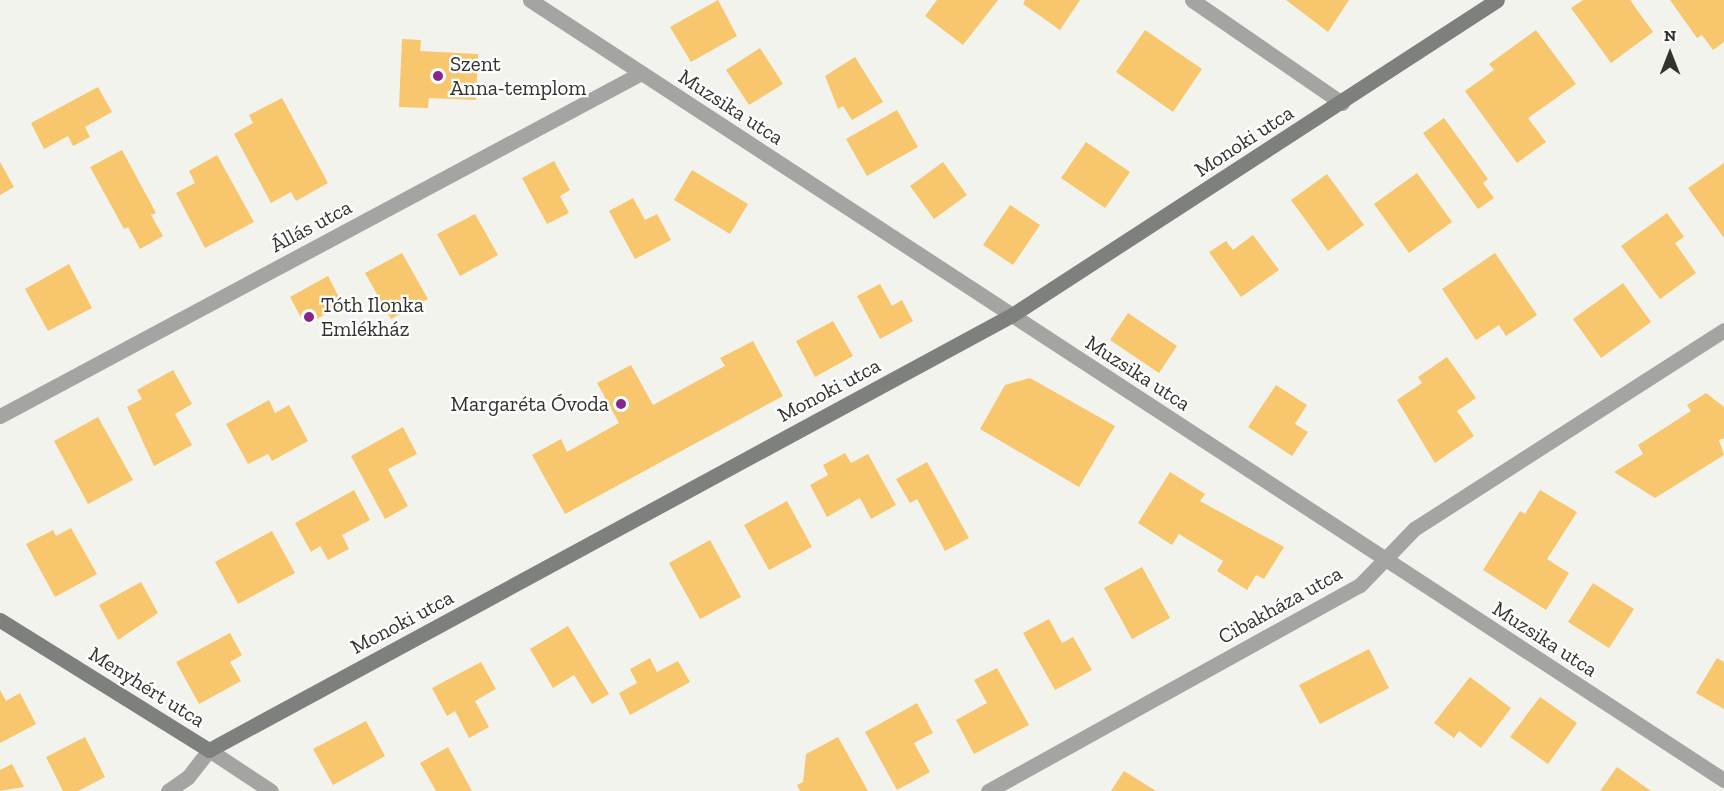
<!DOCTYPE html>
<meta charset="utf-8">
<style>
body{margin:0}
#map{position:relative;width:1724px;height:791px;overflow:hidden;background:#f3f3ee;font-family:"Zilla Slab",serif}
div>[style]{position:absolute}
.building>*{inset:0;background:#f8c66c}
.street>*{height:15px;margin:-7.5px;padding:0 7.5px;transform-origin:7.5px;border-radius:7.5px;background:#a4a5a3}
.secondary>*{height:15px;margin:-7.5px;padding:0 7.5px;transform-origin:7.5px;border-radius:7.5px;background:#7e807d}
.dots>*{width:16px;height:16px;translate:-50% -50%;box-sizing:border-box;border:3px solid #fff;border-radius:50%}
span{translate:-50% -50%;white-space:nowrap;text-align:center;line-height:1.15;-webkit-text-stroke:4.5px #fff;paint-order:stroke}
.poi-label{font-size:21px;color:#323230}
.left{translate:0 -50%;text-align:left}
.right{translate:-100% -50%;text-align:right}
.street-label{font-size:21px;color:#323230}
.north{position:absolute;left:1640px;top:24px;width:60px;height:60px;-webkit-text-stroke:4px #fff;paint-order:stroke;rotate:0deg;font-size:16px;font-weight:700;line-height:24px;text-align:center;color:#323230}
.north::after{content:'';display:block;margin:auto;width:21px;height:27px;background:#323230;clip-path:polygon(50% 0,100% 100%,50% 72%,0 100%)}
</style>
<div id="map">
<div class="building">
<i style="clip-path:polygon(718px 0,737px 36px,691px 62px,670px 27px)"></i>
<i style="clip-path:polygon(937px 0,998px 0,963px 45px,925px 16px)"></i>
<i style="clip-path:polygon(1025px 0,1080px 0,1060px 30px,1023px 4px)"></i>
<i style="clip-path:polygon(1286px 0,1349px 0,1328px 32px)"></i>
<i style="clip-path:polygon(1583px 0,1630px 0,1653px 32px,1611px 63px,1571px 8px)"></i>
<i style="clip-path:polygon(1670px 0,1724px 0,1724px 42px,1713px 50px,1702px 35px,1697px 38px)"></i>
<i style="clip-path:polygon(1145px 30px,1202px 69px,1173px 112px,1116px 72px)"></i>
<i style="clip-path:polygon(1536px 30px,1576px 84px,1528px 118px,1546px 142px,1517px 163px,1465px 91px,1494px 70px,1489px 64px)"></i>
<i style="clip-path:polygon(402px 39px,421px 40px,420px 51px,478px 54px,476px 100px,429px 98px,428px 108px,399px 107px)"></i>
<i style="clip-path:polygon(760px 48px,783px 84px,749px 105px,726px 70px)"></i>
<i style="clip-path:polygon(855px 57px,883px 102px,852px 120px,843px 106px,838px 109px,825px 76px)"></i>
<i style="clip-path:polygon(98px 87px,112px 112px,85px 127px,90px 137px,73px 146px,68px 136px,44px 149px,31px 123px)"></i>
<i style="clip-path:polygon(282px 98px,328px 183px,296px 201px,291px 192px,271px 203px,234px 134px,253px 123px,249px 115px)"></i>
<i style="clip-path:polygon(897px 110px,918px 147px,867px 176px,846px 139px)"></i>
<i style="clip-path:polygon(1444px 118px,1488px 179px,1483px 183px,1494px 198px,1478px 209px,1423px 133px)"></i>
<i style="clip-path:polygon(1086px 142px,1130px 172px,1105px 208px,1061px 178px)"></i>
<i style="clip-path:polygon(122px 150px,156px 213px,151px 215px,163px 236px,140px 249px,128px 227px,124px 229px,90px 167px)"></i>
<i style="clip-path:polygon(217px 155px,254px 222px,205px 248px,176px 193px,195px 183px,189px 171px)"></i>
<i style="clip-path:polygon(554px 161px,570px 190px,560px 196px,569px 213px,547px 224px,522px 178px)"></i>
<i style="clip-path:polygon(0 162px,14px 187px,0 195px)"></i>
<i style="clip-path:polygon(943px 162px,967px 195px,934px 219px,910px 186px)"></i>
<i style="clip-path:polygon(1724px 163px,1724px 238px,1688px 188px)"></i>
<i style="clip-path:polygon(692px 170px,748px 204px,730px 234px,674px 200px)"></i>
<i style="clip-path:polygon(1417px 173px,1452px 222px,1409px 253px,1374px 204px)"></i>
<i style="clip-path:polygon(1327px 174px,1364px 225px,1328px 251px,1291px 200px)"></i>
<i style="clip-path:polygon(633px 198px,645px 220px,657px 214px,671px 240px,635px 259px,609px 211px)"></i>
<i style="clip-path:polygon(1010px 205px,1040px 225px,1013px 265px,983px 245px)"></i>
<i style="clip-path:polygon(1667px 213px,1684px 237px,1675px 243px,1696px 273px,1660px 299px,1621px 246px)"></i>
<i style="clip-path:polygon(475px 214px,498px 255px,460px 276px,437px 234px)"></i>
<i style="clip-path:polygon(1253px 235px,1279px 270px,1241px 297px,1209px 252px,1226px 241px,1233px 250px)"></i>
<i style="clip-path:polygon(402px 253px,428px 299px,391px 319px,365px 273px)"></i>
<i style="clip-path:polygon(1495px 253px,1537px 315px,1506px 336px,1499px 325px,1476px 340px,1442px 289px)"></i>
<i style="clip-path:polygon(69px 264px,92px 308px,48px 331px,25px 289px)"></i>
<i style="clip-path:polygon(328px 276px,343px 305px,305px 325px,290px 297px)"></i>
<i style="clip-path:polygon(1623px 283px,1651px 322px,1601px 358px,1573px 319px)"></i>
<i style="clip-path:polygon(880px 284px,892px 306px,902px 300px,913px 321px,880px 339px,857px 296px)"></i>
<i style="clip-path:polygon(1128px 313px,1177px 346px,1159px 373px,1110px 340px)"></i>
<i style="clip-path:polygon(833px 321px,853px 356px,815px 377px,796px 341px)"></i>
<i style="clip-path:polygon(753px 341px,783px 396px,565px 514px,532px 455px,561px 439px,567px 452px,619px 423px,597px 383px,631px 365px,653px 405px,725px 366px,720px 358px)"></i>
<i style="clip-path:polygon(1447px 357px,1476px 398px,1457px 411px,1474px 436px,1435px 463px,1397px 400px,1422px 383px,1418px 377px)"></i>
<i style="clip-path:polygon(173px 370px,192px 404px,175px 414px,192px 445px,154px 466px,127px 407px,142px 399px,137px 390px)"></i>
<i style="clip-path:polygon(1030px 378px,1115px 426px,1079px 487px,980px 429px,1005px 385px)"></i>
<i style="clip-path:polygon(1276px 385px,1307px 405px,1295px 424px,1308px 432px,1292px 456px,1248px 427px)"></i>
<i style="clip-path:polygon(1706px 393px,1724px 407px,1724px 438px,1719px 440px,1724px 455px,1655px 498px,1614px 472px,1643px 454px,1638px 445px,1691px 411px,1687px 405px)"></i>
<i style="clip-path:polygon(269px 400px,275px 413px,289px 405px,308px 441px,272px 461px,268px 454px,248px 464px,226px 424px)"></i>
<i style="clip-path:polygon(98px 417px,133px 480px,88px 504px,54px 441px)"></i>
<i style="clip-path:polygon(403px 427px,417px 454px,388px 469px,408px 506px,385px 519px,351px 456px)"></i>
<i style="clip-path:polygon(845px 453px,851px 463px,868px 454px,896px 505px,871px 519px,860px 498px,827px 517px,810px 485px,828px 475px,823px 465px)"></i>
<i style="clip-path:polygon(927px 462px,969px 538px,945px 551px,917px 499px,910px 503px,896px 479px)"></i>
<i style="clip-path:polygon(1170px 472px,1205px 494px,1200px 501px,1284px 547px,1264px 579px,1256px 575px,1247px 590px,1217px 571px,1223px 561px,1179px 534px,1172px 545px,1138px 523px)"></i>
<i style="clip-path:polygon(354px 490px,370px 520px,342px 535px,349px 549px,328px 560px,320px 546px,311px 552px,295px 523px)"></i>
<i style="clip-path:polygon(1540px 490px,1577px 512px,1547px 559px,1569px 573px,1546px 610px,1483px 570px,1520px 511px,1525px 514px)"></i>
<i style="clip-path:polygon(787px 501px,812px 547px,769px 570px,744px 525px)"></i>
<i style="clip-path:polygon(71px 528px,97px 574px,55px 597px,26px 544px,53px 530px,56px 536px)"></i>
<i style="clip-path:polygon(272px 531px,295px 573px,238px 604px,215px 562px)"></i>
<i style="clip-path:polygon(710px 540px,741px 597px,700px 619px,669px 563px)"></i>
<i style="clip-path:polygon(1142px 567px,1170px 618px,1132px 639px,1104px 588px)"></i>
<i style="clip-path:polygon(141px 582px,158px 613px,118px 640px,99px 605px)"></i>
<i style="clip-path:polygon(1593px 583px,1634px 609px,1609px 648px,1568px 622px)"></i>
<i style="clip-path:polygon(1049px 619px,1062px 643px,1073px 637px,1092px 670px,1055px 690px,1023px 633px)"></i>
<i style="clip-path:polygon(568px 626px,609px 694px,592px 704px,574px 675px,553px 688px,530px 649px)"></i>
<i style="clip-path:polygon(230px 633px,242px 655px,230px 662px,241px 681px,199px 704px,176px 662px)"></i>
<i style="clip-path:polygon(1369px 649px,1389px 688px,1320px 724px,1299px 685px)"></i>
<i style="clip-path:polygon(650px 658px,657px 672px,678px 661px,690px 682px,630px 715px,619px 693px,637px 683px,630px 669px)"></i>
<i style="clip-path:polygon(1717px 658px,1724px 662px,1724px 709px,1696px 693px)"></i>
<i style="clip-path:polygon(481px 662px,496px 689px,475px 701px,489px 727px,469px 738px,455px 711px,447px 716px,432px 688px)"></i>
<i style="clip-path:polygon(997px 668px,1029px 725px,974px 754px,956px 720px,987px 703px,974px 680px)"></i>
<i style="clip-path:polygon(1470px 677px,1511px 708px,1481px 748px,1459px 731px,1454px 738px,1434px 723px)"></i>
<i style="clip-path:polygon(0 690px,6px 701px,20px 693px,36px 724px,0 743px)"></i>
<i style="clip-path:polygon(1540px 697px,1577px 723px,1548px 764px,1510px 737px)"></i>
<i style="clip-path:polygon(917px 703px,933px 733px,914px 743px,930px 772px,897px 790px,865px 732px)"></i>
<i style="clip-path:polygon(366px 721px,385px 756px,333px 785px,313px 749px)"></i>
<i style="clip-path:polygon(85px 737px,105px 777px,78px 791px,63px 791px,46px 757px)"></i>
<i style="clip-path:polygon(838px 737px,868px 791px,800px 791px,797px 785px,803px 782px,806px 754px)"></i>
<i style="clip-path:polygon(448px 747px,472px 791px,436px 791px,420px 763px)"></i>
<i style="clip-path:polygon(12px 764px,24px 787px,0 791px,0 770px)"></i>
<i style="clip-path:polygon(1617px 767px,1651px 791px,1600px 791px)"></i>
<i style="clip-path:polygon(1124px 771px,1156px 791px,1111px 791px)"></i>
</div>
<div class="street">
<i style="left:530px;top:0;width:1426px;rotate:33.16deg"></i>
<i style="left:1192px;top:0;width:182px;rotate:34.5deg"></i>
<i style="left:0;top:416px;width:727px;rotate:-28.15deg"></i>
<i style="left:168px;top:791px;width:24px;rotate:-35deg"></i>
<i style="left:188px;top:777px;width:34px;rotate:-52deg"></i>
<i style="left:209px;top:750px;width:74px;rotate:33.5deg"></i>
<i style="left:988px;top:791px;width:425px;rotate:-29deg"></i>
<i style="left:1360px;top:585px;width:78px;rotate:-46deg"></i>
<i style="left:1414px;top:529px;width:368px;rotate:-32.7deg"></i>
</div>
<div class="secondary">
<i style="left:0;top:620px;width:246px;rotate:31.9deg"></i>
<i style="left:209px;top:750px;width:913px;rotate:-28.45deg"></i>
<i style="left:1012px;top:315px;width:578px;rotate:-33deg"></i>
</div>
<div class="dots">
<i style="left:438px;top:76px;background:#89248c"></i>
<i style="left:309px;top:317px;background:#89248c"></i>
<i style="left:621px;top:404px;background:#89248c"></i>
</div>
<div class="poi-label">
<span class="left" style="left:450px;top:76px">Szent<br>Anna-templom</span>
<span class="left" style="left:321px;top:317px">Tóth Ilonka<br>Emlékház</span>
<span class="right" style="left:609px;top:404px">Margaréta Óvoda</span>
</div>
<div class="street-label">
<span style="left:731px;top:107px;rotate:33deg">Muzsika utca</span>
<span style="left:1244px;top:141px;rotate:-33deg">Monoki utca</span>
<span style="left:311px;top:226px;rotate:-28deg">Állás utca</span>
<span style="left:1138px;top:373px;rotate:33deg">Muzsika utca</span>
<span style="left:829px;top:390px;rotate:-28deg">Monoki utca</span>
<span style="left:1280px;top:605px;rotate:-29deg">Cibakháza utca</span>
<span style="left:402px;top:622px;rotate:-28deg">Monoki utca</span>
<span style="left:1545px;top:639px;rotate:33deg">Muzsika utca</span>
<span style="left:147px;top:687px;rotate:32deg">Menyhért utca</span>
</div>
<div class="north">N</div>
</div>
